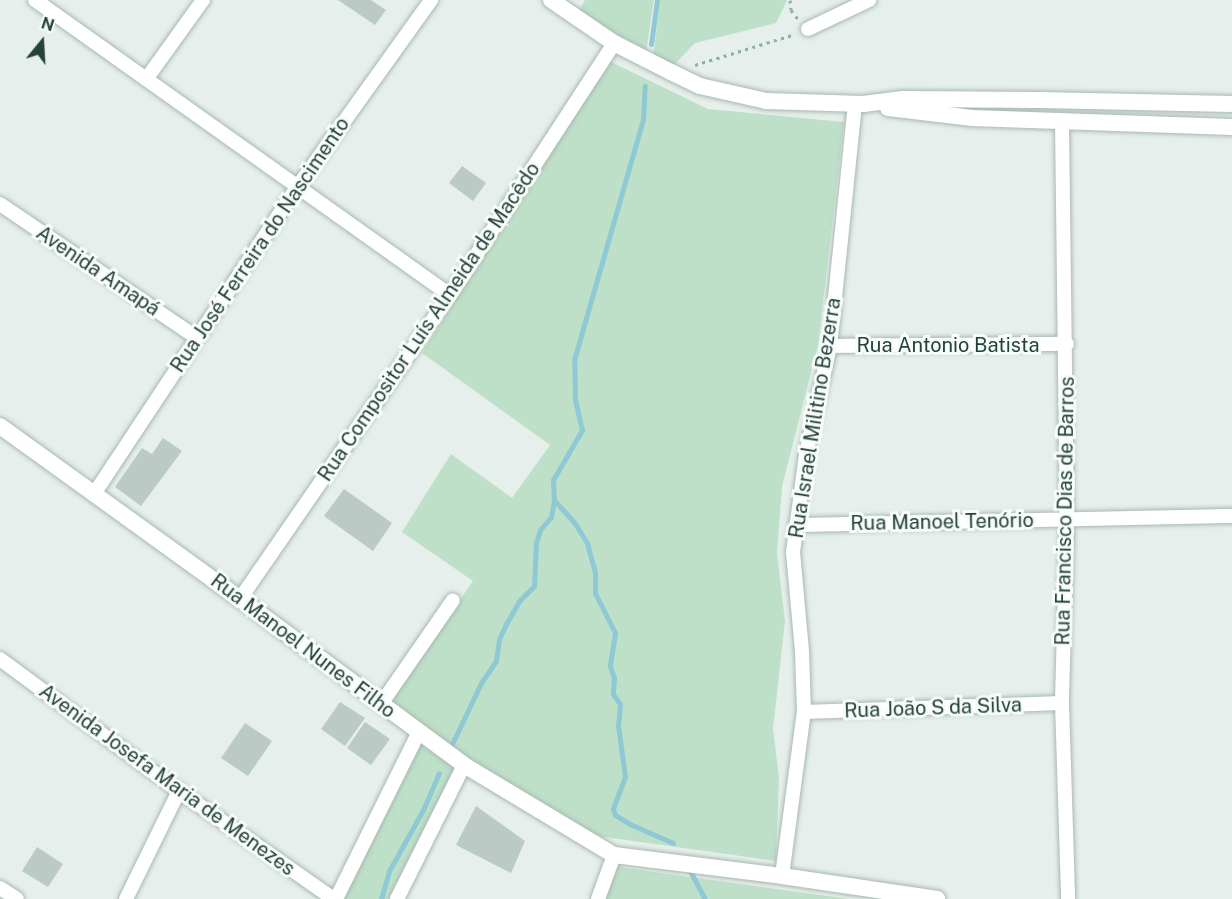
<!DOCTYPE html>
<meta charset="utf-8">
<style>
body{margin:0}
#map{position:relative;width:1232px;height:899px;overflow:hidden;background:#e6efeb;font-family:"Public Sans",sans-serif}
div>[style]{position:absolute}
.green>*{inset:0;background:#bfe0c8}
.stream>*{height:5px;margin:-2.5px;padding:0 2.5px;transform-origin:2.5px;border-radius:2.5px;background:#8ec9d4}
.building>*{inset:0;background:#bbcac4}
.path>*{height:3px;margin-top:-1.5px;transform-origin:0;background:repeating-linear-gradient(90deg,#86b3a5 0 3px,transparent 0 7.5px)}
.roads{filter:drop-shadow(0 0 2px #a8b8b2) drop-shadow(0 0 2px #a8b8b2)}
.minor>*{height:14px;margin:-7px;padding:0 7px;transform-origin:7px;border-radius:7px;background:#fff}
.tertiary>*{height:16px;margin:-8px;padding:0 8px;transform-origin:8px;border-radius:8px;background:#fff}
span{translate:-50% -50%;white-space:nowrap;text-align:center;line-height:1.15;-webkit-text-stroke:6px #f7fbf9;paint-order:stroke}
.street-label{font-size:20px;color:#24423a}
.north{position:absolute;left:12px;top:12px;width:60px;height:60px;-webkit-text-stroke:4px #f7fbf9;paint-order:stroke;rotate:18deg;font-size:16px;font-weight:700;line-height:24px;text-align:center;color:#24423a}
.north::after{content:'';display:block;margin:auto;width:21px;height:27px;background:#24423a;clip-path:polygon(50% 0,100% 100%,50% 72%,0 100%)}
</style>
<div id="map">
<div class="green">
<i style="clip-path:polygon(585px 0,654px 0,646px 53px,579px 11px)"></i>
<i style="clip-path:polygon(660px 0,787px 0,776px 23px,695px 43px,672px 67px,653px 58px)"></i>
<i style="clip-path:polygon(609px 61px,708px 109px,844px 122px,818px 345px,782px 487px,777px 553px,785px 621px,773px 729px,779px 777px,776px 861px,590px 835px,467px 761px,388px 703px,473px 581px,402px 532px,451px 454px,512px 498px,550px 445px,422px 353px)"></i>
<i style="clip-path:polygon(420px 744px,455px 768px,388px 899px,343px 899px)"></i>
<i style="clip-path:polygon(618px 867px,849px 899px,604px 899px)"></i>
</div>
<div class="stream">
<i style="left:651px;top:44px;width:44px;rotate:-82.2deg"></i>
<i style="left:554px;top:500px;width:30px;rotate:48deg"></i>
<i style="left:574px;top:522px;width:25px;rotate:58deg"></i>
<i style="left:587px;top:543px;width:30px;rotate:75deg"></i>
<i style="left:595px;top:572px;width:21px;rotate:90deg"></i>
<i style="left:595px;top:593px;width:45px;rotate:63.4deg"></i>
<i style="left:615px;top:633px;width:33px;rotate:99deg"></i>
<i style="left:610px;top:666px;width:13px;rotate:72deg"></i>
<i style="left:614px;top:678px;width:16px;rotate:94deg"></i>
<i style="left:613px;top:694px;width:12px;rotate:55deg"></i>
<i style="left:620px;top:704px;width:21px;rotate:95deg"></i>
<i style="left:618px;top:725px;width:52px;rotate:82.3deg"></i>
<i style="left:625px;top:777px;width:34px;rotate:111deg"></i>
<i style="left:613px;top:809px;width:6px;rotate:72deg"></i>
<i style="left:615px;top:815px;width:17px;rotate:31deg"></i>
<i style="left:630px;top:824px;width:47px;rotate:23.8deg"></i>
<i style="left:452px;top:744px;width:68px;rotate:-64.6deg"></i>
<i style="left:481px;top:683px;width:27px;rotate:-56deg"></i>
<i style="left:496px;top:661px;width:22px;rotate:-82deg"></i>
<i style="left:499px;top:639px;width:17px;rotate:-65deg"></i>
<i style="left:506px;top:624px;width:28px;rotate:-60deg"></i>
<i style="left:520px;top:600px;width:20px;rotate:-45deg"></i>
<i style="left:534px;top:586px;width:43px;rotate:-87.3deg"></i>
<i style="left:536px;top:543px;width:14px;rotate:-73deg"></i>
<i style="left:540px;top:530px;width:17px;rotate:-50deg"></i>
<i style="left:551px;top:517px;width:17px;rotate:-80deg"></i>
<i style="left:554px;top:500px;width:20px;rotate:-93deg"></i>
<i style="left:553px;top:480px;width:58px;rotate:-59.9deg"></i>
<i style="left:582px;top:430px;width:32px;rotate:-103deg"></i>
<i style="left:575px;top:399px;width:39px;rotate:-91deg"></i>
<i style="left:574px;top:360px;width:251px;rotate:-74deg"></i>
<i style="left:643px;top:119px;width:33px;rotate:-87deg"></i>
<i style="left:690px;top:871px;width:32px;rotate:62deg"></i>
<i style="left:381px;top:899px;width:29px;rotate:-74deg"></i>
<i style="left:389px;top:871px;width:70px;rotate:-60.9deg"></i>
<i style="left:423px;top:810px;width:40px;rotate:-66.6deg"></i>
</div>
<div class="building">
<i style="clip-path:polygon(338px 0,371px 0,386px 10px,375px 25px)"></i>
<i style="clip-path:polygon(462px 166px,486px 183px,473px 201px,449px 183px)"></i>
<i style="clip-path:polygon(163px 438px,182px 451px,141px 506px,115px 487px,142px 448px,152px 454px)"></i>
<i style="clip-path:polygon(344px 489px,392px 523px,373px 551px,324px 516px)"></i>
<i style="clip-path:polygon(340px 702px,365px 718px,345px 746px,321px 729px)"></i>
<i style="clip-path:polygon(365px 722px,390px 739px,371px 765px,347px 748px)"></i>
<i style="clip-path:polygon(245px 723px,272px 741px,248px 776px,221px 758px)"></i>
<i style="clip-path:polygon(476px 806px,525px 841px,511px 873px,456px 845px)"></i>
<i style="clip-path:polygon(37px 847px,63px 864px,48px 887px,22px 871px)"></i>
</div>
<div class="path">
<i style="left:790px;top:0;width:10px;rotate:84deg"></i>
<i style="left:791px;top:10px;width:11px;rotate:52deg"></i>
<i style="left:695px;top:65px;width:105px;rotate:-17.2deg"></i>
</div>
<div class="roads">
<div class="minor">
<i style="left:35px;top:0;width:509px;rotate:35.41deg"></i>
<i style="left:808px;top:29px;width:68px;rotate:-25.4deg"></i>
<i style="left:147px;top:78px;width:96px;rotate:-54.3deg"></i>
<i style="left:1062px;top:122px;width:398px;rotate:89.3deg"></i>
<i style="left:1067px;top:520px;width:183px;rotate:91.6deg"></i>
<i style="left:1062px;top:703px;width:196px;rotate:88.2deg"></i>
<i style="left:0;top:204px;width:237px;rotate:34.2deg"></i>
<i style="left:830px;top:346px;width:237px;rotate:-0.5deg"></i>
<i style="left:94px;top:494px;width:369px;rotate:-56.5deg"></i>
<i style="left:298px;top:186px;width:229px;rotate:-54.4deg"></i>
<i style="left:796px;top:525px;width:436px;rotate:-1.2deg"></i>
<i style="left:240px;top:599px;width:369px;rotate:-55.4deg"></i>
<i style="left:450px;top:295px;width:301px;rotate:-56.9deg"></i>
<i style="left:0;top:659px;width:222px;rotate:36.4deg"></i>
<i style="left:179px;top:791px;width:189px;rotate:34.9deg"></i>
<i style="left:381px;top:704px;width:126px;rotate:-55.3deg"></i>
<i style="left:804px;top:712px;width:258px;rotate:-2deg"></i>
<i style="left:782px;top:876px;width:165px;rotate:-82.4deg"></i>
<i style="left:804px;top:712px;width:61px;rotate:-91.9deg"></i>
<i style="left:802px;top:651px;width:99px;rotate:-95.2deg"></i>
<i style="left:793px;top:552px;width:99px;rotate:-82.4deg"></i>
<i style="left:806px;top:454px;width:111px;rotate:-77.5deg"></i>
<i style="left:830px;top:346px;width:243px;rotate:-84.1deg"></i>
<i style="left:0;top:888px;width:20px;rotate:33deg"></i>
<i style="left:126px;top:899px;width:120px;rotate:-63.9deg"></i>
<i style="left:336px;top:899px;width:186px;rotate:-63.6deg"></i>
<i style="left:397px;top:899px;width:150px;rotate:-63.4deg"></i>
<i style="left:598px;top:899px;width:47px;rotate:-70deg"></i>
</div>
<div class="tertiary">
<i style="left:551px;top:0;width:76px;rotate:34.3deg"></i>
<i style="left:614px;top:43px;width:64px;rotate:27deg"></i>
<i style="left:671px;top:72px;width:32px;rotate:26deg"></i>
<i style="left:700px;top:86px;width:68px;rotate:12.8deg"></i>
<i style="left:766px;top:101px;width:97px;rotate:1.8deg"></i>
<i style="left:863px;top:104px;width:40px;rotate:-7.1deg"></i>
<i style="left:903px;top:99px;width:137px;rotate:0.4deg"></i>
<i style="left:1040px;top:100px;width:192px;rotate:1.2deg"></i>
<i style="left:888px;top:108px;width:85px;rotate:6.8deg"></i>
<i style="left:972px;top:118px;width:260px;rotate:2deg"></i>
<i style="left:0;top:426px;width:296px;rotate:35.8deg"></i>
<i style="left:240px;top:599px;width:279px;rotate:36.5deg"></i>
<i style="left:464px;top:765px;width:175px;rotate:31deg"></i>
<i style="left:614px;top:855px;width:169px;rotate:7.1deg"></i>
<i style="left:782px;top:876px;width:157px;rotate:8.4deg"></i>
</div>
</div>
<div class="street-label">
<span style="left:260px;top:245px;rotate:-56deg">Rua José Ferreira do Nascimento</span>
<span style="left:98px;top:271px;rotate:34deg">Avenida Amapá</span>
<span style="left:429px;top:322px;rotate:-56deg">Rua Compositor Luís Almeida de Macêdo</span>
<span style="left:948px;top:345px">Rua Antonio Batista</span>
<span style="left:815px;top:418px;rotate:-81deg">Rua Israel Militino Bezerra</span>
<span style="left:1065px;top:511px;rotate:-89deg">Rua Francisco Dias de Barros</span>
<span style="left:942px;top:522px;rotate:-1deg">Rua Manoel Tenório</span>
<span style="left:303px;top:646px;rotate:37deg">Rua Manoel Nunes Filho</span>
<span style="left:933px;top:708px;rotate:-2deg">Rua João S da Silva</span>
<span style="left:167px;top:780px;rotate:36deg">Avenida Josefa Maria de Menezes</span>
</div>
<div class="north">N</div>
</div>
